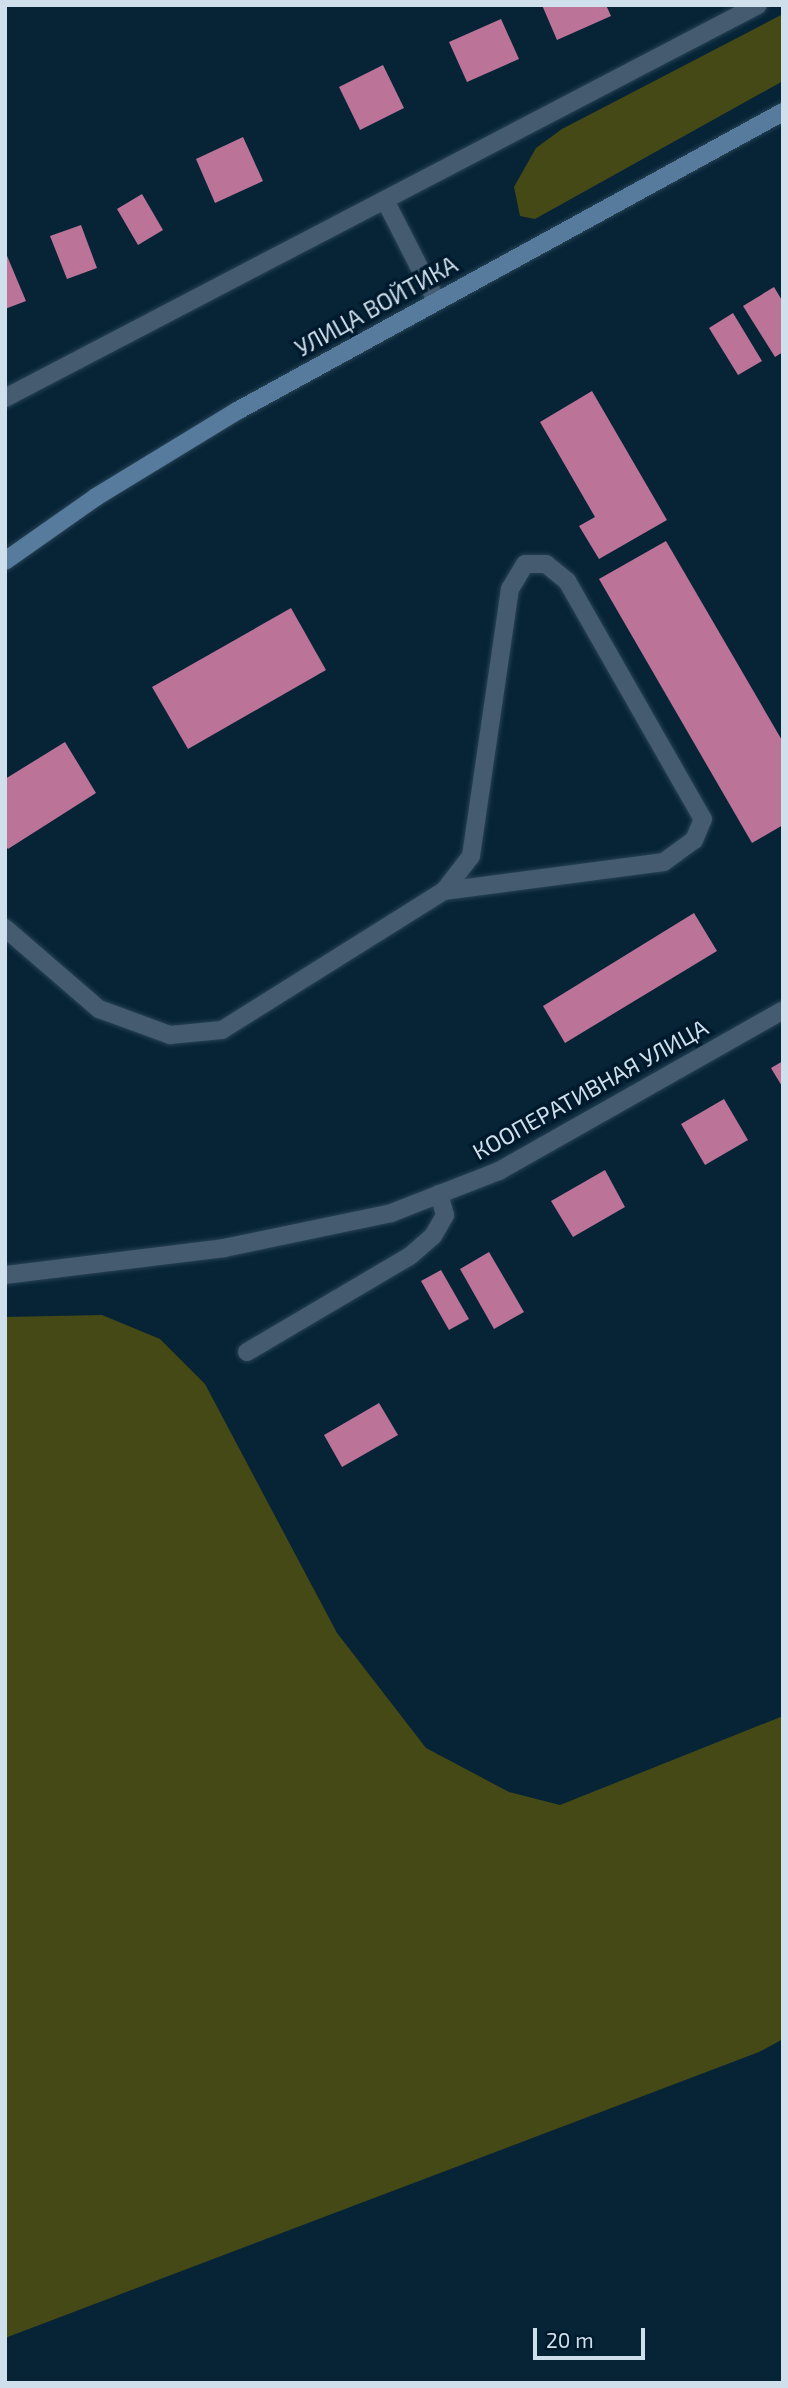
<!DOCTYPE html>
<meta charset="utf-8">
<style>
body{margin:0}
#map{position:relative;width:788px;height:2388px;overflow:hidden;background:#072437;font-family:"Exo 2",sans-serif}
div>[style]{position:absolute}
.green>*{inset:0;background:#454915}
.building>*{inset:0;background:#bb7397}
.roads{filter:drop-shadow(0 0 2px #274254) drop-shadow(0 0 2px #274254)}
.lane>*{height:18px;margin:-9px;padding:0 9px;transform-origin:9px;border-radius:9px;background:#445b70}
.street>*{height:18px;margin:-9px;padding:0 9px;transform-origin:9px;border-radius:9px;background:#445b70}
.secondary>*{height:18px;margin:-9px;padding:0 9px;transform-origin:9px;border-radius:9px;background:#567b9d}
span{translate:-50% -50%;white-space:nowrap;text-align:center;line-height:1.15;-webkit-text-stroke:7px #001a2d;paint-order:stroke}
.street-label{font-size:23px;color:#cfdfec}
.frame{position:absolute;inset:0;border:7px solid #cfdfec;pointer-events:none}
.scale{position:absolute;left:533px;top:2328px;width:112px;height:32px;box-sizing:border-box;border:4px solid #cfdfec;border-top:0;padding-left:9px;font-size:21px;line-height:24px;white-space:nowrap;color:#cfdfec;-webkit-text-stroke:5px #001a2d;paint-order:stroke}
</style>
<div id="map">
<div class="green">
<i style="clip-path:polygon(783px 14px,783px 81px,535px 219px,520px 216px,514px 187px,536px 148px,562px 129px)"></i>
<i style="clip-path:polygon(102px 1315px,160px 1339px,205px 1384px,337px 1633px,426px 1748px,509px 1792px,560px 1805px,783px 1716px,783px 2039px,759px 2052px,5px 2338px,5px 1317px)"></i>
</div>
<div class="building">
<i style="clip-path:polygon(542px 5px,606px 5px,611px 16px,557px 40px)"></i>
<i style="clip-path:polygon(501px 19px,519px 59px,467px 82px,449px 42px)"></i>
<i style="clip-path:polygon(383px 65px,404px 108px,360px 130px,339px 87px)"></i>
<i style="clip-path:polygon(243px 137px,263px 181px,215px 203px,196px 159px)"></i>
<i style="clip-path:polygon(142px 194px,163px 230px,138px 245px,117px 209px)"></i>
<i style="clip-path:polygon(81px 225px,97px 268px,67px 279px,50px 236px)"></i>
<i style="clip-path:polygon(5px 251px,26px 301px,5px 309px)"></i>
<i style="clip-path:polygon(774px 287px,783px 302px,783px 352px,775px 357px,743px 306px)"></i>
<i style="clip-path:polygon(733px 313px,762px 361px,738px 375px,709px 328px)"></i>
<i style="clip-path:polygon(592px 391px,667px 520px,599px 559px,579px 526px,595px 517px,540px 422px)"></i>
<i style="clip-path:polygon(666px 541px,783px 742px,783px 825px,752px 843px,599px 579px)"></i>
<i style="clip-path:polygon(291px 608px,326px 670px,188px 749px,152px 687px)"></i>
<i style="clip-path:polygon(65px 742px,96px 793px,8px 849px,5px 845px,5px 779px)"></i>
<i style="clip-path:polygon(694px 913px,717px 951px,565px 1043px,543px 1006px)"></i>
<i style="clip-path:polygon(783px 1061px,783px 1088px,771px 1068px)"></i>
<i style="clip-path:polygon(724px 1099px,748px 1140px,705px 1165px,681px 1124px)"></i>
<i style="clip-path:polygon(605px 1170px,625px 1207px,573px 1237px,551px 1201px)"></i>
<i style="clip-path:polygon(489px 1252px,524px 1312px,494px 1329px,460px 1269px)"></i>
<i style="clip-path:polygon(441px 1270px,469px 1319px,449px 1330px,421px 1281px)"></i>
<i style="clip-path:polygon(379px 1403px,398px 1435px,342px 1467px,324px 1435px)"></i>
</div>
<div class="roads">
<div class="lane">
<i style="left:385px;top:200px;width:112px;rotate:63deg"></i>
<i style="left:5px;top:398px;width:849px;rotate:-27.56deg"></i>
<i style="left:5px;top:928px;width:124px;rotate:40.8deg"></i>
<i style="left:99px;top:1009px;width:76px;rotate:20.1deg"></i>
<i style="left:170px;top:1035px;width:52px;rotate:-5.5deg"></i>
<i style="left:222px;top:1030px;width:262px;rotate:-32.1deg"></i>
<i style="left:444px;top:891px;width:44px;rotate:-52.4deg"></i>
<i style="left:471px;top:856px;width:270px;rotate:-81.7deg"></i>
<i style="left:510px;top:589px;width:29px;rotate:-59deg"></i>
<i style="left:525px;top:564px;width:21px"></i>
<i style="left:546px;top:564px;width:27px;rotate:39deg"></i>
<i style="left:567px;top:581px;width:274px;rotate:60.3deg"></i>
<i style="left:703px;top:819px;width:23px;rotate:113deg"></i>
<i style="left:694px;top:840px;width:37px;rotate:144deg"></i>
<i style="left:664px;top:862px;width:222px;rotate:172.5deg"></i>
<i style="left:247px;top:1352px;width:189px;rotate:-30.5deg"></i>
<i style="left:410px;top:1256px;width:30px;rotate:-41deg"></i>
<i style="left:433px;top:1236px;width:24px;rotate:-60deg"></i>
<i style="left:445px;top:1215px;width:22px;rotate:-106deg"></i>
</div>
<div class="street">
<i style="left:5px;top:1275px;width:221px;rotate:-7deg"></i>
<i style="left:224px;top:1248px;width:171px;rotate:-11.8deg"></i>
<i style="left:391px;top:1213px;width:116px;rotate:-21.3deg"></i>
<i style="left:499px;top:1171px;width:326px;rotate:-29.5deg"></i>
</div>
<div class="secondary">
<i style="left:5px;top:561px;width:111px;rotate:-35.1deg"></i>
<i style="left:96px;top:497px;width:165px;rotate:-31.4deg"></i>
<i style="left:237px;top:411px;width:623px;rotate:-28.71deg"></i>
</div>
</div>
<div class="street-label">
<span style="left:376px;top:306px;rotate:-29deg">УЛИЦА ВОЙТИКА</span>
<span style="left:590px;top:1089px;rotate:-29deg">КООПЕРАТИВНАЯ УЛИЦА</span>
</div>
<div class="frame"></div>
<div class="scale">20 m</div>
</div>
